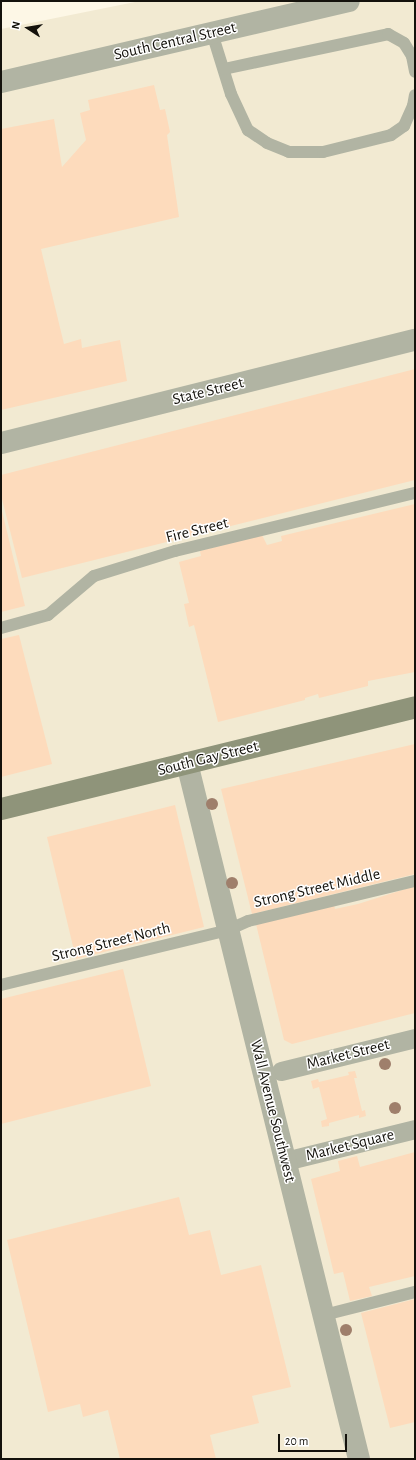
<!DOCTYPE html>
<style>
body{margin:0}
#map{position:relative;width:416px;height:1460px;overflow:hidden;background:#fdf7e6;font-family:"Alegreya Sans",sans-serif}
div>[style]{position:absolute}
.built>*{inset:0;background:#f2ead2}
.building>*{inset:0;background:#fddbbc}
.service>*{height:12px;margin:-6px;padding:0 6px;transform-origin:6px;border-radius:6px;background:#b1b4a3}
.pedestrian>*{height:19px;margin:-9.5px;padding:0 9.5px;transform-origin:9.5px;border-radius:9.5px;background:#b1b4a3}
.tertiary>*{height:22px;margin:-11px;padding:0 11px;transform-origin:11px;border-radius:11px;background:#b1b4a3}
.secondary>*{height:22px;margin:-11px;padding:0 11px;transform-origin:11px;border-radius:11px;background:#8f947a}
.trees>*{width:12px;height:12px;margin:-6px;border-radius:50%;background:#9f7f6b}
span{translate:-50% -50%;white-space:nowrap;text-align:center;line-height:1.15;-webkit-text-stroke:3px #fff;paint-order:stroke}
.street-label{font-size:16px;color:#14120c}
.frame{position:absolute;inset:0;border:2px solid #14120c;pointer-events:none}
.north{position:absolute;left:8px;top:8px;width:40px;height:40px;-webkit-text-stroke:3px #fff;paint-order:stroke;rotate:282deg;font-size:11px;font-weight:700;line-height:16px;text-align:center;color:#14120c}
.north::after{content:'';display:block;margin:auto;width:14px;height:18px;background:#14120c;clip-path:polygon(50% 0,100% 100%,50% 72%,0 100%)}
.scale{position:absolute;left:278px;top:1434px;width:69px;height:18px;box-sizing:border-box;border:2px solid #14120c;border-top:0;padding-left:5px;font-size:12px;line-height:14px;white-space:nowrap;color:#14120c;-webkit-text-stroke:3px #fff;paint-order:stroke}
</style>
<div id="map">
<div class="built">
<i style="clip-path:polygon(140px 1px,415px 1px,415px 1459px,1px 1459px,1px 29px)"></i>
</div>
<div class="building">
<i style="clip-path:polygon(154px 85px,160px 110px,165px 109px,170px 132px,167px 135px,179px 217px,41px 249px,64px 344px,81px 339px,82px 348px,120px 340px,127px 381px,1px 410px,1px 129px,54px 119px,62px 167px,86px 140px,80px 113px,90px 110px,88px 100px)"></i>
<i style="clip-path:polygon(415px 369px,415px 480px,22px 578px,1px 495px,1px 475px)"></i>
<i style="clip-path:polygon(415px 504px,415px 672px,368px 681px,368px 686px,319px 698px,318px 694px,305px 698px,305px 700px,218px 722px,194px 625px,189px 627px,184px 604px,189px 603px,179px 562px,201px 556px,200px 551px,262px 535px,267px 545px,282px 541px,281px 536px)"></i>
<i style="clip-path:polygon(1px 507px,25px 606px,1px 612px)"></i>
<i style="clip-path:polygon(19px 635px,52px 764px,1px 777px,1px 639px)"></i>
<i style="clip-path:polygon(415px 744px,415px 874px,252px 914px,221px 789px)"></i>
<i style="clip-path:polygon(175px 805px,204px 927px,76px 959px,47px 837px)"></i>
<i style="clip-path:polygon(415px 886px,415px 1013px,292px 1044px,284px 1040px,256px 924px,334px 905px,335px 909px,358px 904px)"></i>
<i style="clip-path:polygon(123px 969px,151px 1086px,1px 1124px,1px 999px)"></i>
<i style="clip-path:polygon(355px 1071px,357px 1078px,354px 1078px,362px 1111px,365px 1110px,366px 1116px,359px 1118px,359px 1115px,329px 1123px,329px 1126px,322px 1127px,321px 1121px,327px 1119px,319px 1087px,313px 1089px,311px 1081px,318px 1079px,319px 1082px,349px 1075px,348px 1072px)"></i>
<i style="clip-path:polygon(415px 1152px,415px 1276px,369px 1287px,372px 1296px,350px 1301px,343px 1272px,334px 1274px,311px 1179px,340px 1171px,338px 1161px,357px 1156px,360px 1167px)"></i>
<i style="clip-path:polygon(179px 1197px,189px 1235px,210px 1230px,221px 1275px,261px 1265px,291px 1387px,252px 1396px,259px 1423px,210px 1435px,216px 1459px,120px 1459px,108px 1410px,83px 1417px,80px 1404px,48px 1412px,7px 1240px)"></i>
<i style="clip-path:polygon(415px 1299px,415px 1422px,390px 1428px,361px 1313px)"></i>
</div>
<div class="service">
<i style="left:212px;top:33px;width:64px;rotate:72.7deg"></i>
<i style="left:231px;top:94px;width:40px;rotate:65deg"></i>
<i style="left:248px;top:130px;width:23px;rotate:34deg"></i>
<i style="left:267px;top:143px;width:24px;rotate:22deg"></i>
<i style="left:289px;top:152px;width:34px"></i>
<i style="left:323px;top:152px;width:70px;rotate:-14deg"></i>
<i style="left:391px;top:135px;width:16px;rotate:-35deg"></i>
<i style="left:404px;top:126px;width:22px;rotate:-66deg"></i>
<i style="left:413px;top:106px;width:11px;rotate:-80deg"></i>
<i style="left:224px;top:69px;width:168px;rotate:-12deg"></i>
<i style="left:388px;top:34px;width:18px;rotate:29deg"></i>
<i style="left:404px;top:43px;width:15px;rotate:58deg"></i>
<i style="left:412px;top:56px;width:16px;rotate:79deg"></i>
<i style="left:1px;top:628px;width:49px;rotate:-15.5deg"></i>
<i style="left:48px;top:615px;width:60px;rotate:-40.3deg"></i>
<i style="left:94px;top:576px;width:85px;rotate:-17.2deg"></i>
<i style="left:175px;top:551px;width:247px;rotate:-13.6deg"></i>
<i style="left:1px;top:985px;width:234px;rotate:-13.6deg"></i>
<i style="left:228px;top:930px;width:22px;rotate:-24deg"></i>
<i style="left:248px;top:921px;width:172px;rotate:-13.5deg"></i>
<i style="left:324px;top:1315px;width:94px;rotate:-14.2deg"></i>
</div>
<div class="pedestrian">
<i style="left:281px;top:1071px;width:138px;rotate:-13.8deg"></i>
<i style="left:285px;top:1161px;width:134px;rotate:-13.8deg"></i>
</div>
<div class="tertiary">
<i style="left:1px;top:82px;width:357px;rotate:-13.1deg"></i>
<i style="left:1px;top:443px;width:427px;rotate:-14deg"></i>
<i style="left:187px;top:763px;width:717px;rotate:76.12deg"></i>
</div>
<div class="secondary">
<i style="left:1px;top:809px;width:426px;rotate:-13.8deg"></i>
</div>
<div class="trees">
<i style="left:212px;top:804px"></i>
<i style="left:232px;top:883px"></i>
<i style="left:385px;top:1064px"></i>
<i style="left:395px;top:1108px"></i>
<i style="left:346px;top:1330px"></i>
</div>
<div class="street-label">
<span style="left:175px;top:41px;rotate:-13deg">South Central Street</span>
<span style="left:208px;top:391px;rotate:-14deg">State Street</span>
<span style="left:197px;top:530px;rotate:-14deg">Fire Street</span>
<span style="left:208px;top:758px;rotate:-14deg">South Gay Street</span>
<span style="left:317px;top:888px;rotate:-13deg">Strong Street Middle</span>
<span style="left:111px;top:942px;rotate:-14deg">Strong Street North</span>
<span style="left:348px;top:1054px;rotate:-14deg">Market Street</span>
<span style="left:273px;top:1111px;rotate:76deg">Wall Avenue Southwest</span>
<span style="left:350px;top:1145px;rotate:-14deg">Market Square</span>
</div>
<div class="frame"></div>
<div class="north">N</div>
<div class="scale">20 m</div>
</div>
